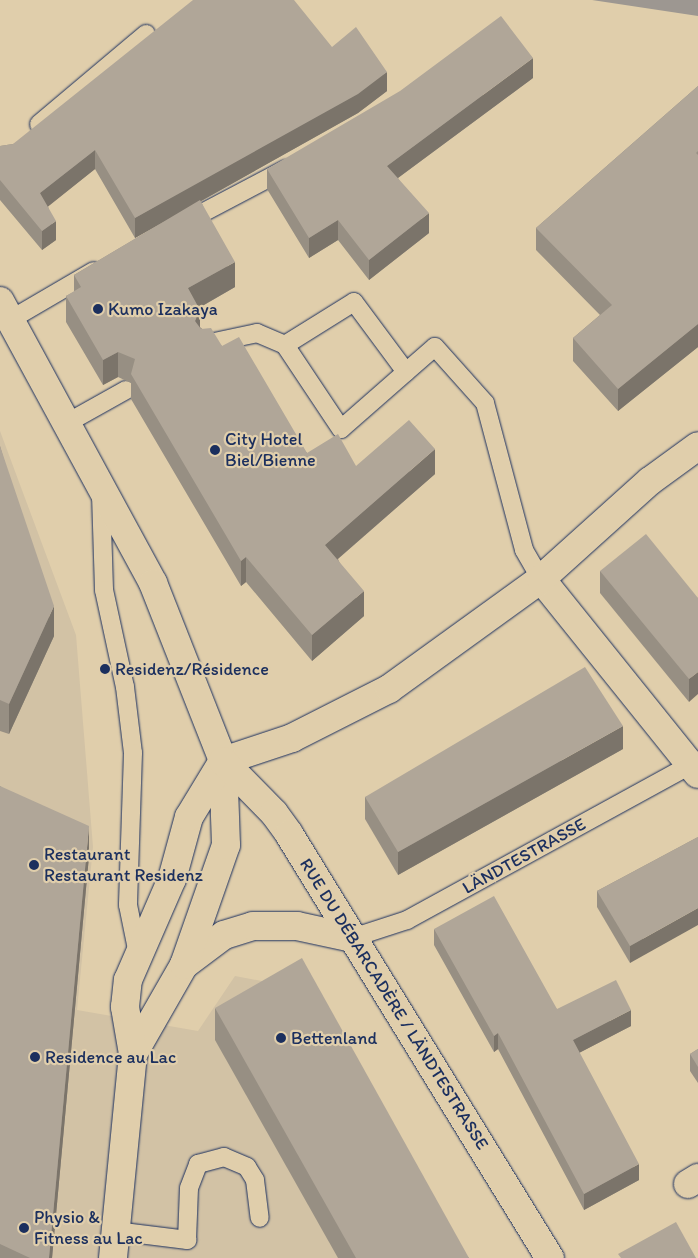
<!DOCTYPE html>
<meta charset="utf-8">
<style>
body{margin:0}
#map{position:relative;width:698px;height:1258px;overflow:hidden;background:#e0ceab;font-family:Itim,sans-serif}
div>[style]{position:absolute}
.built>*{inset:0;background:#d2c2a5}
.water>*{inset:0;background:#9d9791}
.roads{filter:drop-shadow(0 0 1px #1b2f5e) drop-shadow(0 0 1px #1b2f5e)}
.lane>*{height:18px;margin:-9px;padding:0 9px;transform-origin:9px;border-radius:9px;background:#e0ceab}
.street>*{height:28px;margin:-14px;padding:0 14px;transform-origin:14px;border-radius:14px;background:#e0ceab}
.secondary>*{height:28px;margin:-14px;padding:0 14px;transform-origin:14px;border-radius:14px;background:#e0ceab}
.primary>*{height:28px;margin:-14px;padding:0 14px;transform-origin:14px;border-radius:14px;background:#e0ceab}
.wall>*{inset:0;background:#978f83}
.shaded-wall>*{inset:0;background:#7b746a}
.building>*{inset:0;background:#b0a698}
.dots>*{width:14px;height:14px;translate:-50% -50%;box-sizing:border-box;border:2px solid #e0ceab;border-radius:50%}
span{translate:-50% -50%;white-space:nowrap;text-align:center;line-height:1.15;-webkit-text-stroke:4.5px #e0ceab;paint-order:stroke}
.poi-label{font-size:18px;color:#1b2f5e}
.left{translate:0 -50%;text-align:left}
.street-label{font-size:18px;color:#1b2f5e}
</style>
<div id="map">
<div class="built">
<i style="clip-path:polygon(0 431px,76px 635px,93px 847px,77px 1010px,198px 1031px,235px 976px,304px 989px,457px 1258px,0 1258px)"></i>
</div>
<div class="water">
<i style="clip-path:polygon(592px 0,698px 0,698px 16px)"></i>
</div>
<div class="roads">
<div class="lane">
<i style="left:39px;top:124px;width:140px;rotate:-40.1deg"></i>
<i style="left:185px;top:222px;width:114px;rotate:-27.7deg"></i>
<i style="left:10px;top:320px;width:97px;rotate:-30.3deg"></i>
<i style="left:205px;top:344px;width:53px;rotate:-11.9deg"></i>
<i style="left:257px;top:333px;width:30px;rotate:23deg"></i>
<i style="left:406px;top:372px;width:86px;rotate:138.8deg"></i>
<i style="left:341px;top:429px;width:101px;rotate:-123.7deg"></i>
<i style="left:285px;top:345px;width:81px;rotate:-31.9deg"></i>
<i style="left:354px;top:302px;width:87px;rotate:53.4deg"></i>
<i style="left:406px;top:372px;width:38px;rotate:-41deg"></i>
<i style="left:435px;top:347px;width:75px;rotate:48.2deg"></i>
<i style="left:485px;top:403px;width:152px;rotate:75.1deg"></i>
<i style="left:524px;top:550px;width:34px;rotate:60deg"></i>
<i style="left:67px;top:423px;width:68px;rotate:-29.2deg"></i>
<i style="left:101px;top:494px;width:96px;rotate:88.2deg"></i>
<i style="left:104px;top:590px;width:99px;rotate:77.8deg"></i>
<i style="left:125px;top:687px;width:66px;rotate:83.1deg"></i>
<i style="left:133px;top:753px;width:152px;rotate:91.9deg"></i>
<i style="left:128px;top:905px;width:50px;rotate:78.5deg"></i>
<i style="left:352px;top:938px;width:58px;rotate:-18.1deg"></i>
<i style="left:407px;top:920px;width:332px;rotate:-28.7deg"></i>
<i style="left:115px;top:1231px;width:73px;rotate:7.1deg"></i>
<i style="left:187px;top:1240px;width:52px;rotate:-87.8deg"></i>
<i style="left:189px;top:1188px;width:26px;rotate:-69deg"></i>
<i style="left:198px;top:1164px;width:27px;rotate:-15deg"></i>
<i style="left:224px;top:1157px;width:25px;rotate:23deg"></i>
<i style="left:247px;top:1167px;width:15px;rotate:58deg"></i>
<i style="left:255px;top:1180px;width:38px;rotate:83deg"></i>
</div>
<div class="street">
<i style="left:541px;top:579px;width:250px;rotate:51.2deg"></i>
<i style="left:223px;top:761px;width:73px;rotate:-18.4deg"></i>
<i style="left:292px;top:738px;width:109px;rotate:-26.8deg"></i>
<i style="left:389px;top:689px;width:188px;rotate:-35.9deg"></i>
<i style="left:541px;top:579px;width:147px;rotate:-42deg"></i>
<i style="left:650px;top:481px;width:59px;rotate:-36.1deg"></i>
<i style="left:688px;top:1184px;width:12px;rotate:-31deg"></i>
</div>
<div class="secondary">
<i style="left:184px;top:965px;width:50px;rotate:-36.9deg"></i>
<i style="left:224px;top:935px;width:30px;rotate:-17deg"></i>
<i style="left:253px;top:926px;width:44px"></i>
<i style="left:297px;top:926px;width:56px;rotate:12.3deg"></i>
<i style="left:133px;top:1054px;width:103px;rotate:-60.2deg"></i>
<i style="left:184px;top:965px;width:127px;rotate:-70.7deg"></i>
<i style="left:226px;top:845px;width:84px;rotate:-92deg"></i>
<i style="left:113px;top:1258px;width:205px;rotate:-84.4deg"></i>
<i style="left:133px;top:1054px;width:48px;rotate:-99.7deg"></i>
<i style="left:125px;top:1007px;width:27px;rotate:-84deg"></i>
<i style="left:128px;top:980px;width:110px;rotate:-66.5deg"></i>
<i style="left:172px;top:879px;width:64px;rotate:-74.7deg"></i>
<i style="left:189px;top:817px;width:66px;rotate:-58.7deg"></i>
</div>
<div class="primary">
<i style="left:0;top:301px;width:321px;rotate:61.5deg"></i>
<i style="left:153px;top:583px;width:191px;rotate:68.5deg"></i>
<i style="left:223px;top:761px;width:73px;rotate:45.6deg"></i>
<i style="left:274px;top:813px;width:26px;rotate:54deg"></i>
<i style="left:289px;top:834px;width:498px;rotate:58.4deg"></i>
</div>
</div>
<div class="wall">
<i style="clip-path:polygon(332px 47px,387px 91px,358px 113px,201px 201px,235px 287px,199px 308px,200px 327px,222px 346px,307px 453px,356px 466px,435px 474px,338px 559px,364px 616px,312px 661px,246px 582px,241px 586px,131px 399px,131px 383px,118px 377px,103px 385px,66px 322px,66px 296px,74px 292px,74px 275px,167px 220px,135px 238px,95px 169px,48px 206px,56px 240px,42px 250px,0 200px,0 146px,13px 144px)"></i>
<i style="clip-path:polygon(533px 78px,398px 178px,429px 233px,369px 280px,338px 240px,309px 258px,267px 189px,267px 169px)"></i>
<i style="clip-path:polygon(698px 86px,698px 347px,618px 411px,573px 361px,573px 338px,600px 315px,536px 250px,536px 228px)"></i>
<i style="clip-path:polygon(0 446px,54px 636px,9px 734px,0 731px)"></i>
<i style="clip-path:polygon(600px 571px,698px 598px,689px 702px,600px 593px)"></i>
<i style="clip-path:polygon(623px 749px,398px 875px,365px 819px,365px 797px)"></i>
<i style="clip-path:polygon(0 786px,89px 856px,52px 1258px,0 1258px)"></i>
<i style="clip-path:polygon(698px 837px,630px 963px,597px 907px,597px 891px)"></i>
<i style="clip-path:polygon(434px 929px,557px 1009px,631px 1026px,579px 1053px,639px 1180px,584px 1210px,498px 1049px,494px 1052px,434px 945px)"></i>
<i style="clip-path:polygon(215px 1008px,469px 1258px,338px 1258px,215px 1040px)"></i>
<i style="clip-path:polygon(698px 1049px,698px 1083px,690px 1071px,690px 1054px)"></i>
</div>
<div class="shaded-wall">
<i style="clip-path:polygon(533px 58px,533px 78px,387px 186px,387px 166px)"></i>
<i style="clip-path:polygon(387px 72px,387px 91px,358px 113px,135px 238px,135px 218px)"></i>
<i style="clip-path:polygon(95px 150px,95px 169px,40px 213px,40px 193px)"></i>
<i style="clip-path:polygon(429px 213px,429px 233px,369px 280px,369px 260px)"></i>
<i style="clip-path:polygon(338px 220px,338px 240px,309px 258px,309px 238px)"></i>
<i style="clip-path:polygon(56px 221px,56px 240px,42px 250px,42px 231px)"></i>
<i style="clip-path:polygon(235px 262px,235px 287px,188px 314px,188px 288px)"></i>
<i style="clip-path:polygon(200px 310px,200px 335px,195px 321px)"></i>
<i style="clip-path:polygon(698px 324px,698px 347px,618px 411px,618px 389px)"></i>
<i style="clip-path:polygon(118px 352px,118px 377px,103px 385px,103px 360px)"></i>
<i style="clip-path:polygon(435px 449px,435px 474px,325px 570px,325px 545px)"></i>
<i style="clip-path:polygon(246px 557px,246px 582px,241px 586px,241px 561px)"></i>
<i style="clip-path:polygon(364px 591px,364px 616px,312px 661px,312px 635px)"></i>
<i style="clip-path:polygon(54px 606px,54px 636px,9px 734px,9px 704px)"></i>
<i style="clip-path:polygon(698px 672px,698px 694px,689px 702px,689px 679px)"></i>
<i style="clip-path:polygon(623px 726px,623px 749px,398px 875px,398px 852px)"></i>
<i style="clip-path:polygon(89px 826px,89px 856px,52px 1258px,49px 1258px)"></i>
<i style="clip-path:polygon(698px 908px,698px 925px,630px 963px,630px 946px)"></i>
<i style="clip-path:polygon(631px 1010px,631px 1026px,573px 1056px,573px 1040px)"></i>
<i style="clip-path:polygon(498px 1033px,498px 1049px,494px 1052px,494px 1036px)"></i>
<i style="clip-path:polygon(639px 1164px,639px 1180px,584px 1210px,584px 1194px)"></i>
</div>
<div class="building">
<i style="clip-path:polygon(193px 0,294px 0,332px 47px,356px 27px,387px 72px,358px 94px,135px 218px,95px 150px,40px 193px,56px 221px,42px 231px,0 180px,0 146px,13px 144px)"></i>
<i style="clip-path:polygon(501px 16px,533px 58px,387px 166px,429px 213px,369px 260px,338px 220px,309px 238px,267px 169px,400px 91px)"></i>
<i style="clip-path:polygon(698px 86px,698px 151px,696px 153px,698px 155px,698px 324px,618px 389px,573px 338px,612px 305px,536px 228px)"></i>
<i style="clip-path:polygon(200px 200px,235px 262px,188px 288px,200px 310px,195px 321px,201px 329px,211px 328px,222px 346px,239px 337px,307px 453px,338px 434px,356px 466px,409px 420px,435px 449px,325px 545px,364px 591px,312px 635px,246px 557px,241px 561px,131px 374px,135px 359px,118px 352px,103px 360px,66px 296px,81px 287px,74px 275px)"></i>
<i style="clip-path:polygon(0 446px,54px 606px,9px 704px,0 700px)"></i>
<i style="clip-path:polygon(646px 534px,698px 598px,698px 672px,689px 679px,600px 571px)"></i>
<i style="clip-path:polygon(585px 667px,623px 726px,398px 852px,365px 797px)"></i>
<i style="clip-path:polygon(0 786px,89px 826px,49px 1258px,30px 1258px,0 1244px)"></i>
<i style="clip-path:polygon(698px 837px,698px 908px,630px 946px,597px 891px)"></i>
<i style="clip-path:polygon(494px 896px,557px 1009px,616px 980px,631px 1010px,573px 1040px,639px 1164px,584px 1194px,498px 1033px,494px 1036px,434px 929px)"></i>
<i style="clip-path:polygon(302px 958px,469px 1258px,356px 1258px,215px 1008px)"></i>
<i style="clip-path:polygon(698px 1049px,698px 1067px,690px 1054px)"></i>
<i style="clip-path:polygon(676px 1222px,696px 1258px,621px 1258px,618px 1254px)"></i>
</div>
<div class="dots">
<i style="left:98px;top:309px;background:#1b2f5e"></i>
<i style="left:215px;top:450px;background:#1b2f5e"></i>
<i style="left:105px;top:669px;background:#1b2f5e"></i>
<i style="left:34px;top:865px;background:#1b2f5e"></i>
<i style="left:281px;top:1038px;background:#1b2f5e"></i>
<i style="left:35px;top:1057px;background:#1b2f5e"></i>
<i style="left:24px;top:1228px;background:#1b2f5e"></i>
</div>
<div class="poi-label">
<span class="left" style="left:108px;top:309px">Kumo Izakaya</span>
<span class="left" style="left:225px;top:450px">City Hotel<br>Biel/Bienne</span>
<span class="left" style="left:115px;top:669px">Residenz/Résidence</span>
<span class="left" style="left:44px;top:865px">Restaurant<br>Restaurant Residenz</span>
<span class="left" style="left:291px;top:1038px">Bettenland</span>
<span class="left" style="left:45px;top:1057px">Residence au Lac</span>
<span class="left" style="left:34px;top:1228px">Physio &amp;<br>Fitness au Lac</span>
</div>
<div class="street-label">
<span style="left:524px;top:856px;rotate:-29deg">LÄNDTESTRASSE</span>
<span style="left:394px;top:1004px;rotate:58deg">RUE DU DÉBARCADÈRE / LÄNDTESTRASSE</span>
</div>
</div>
